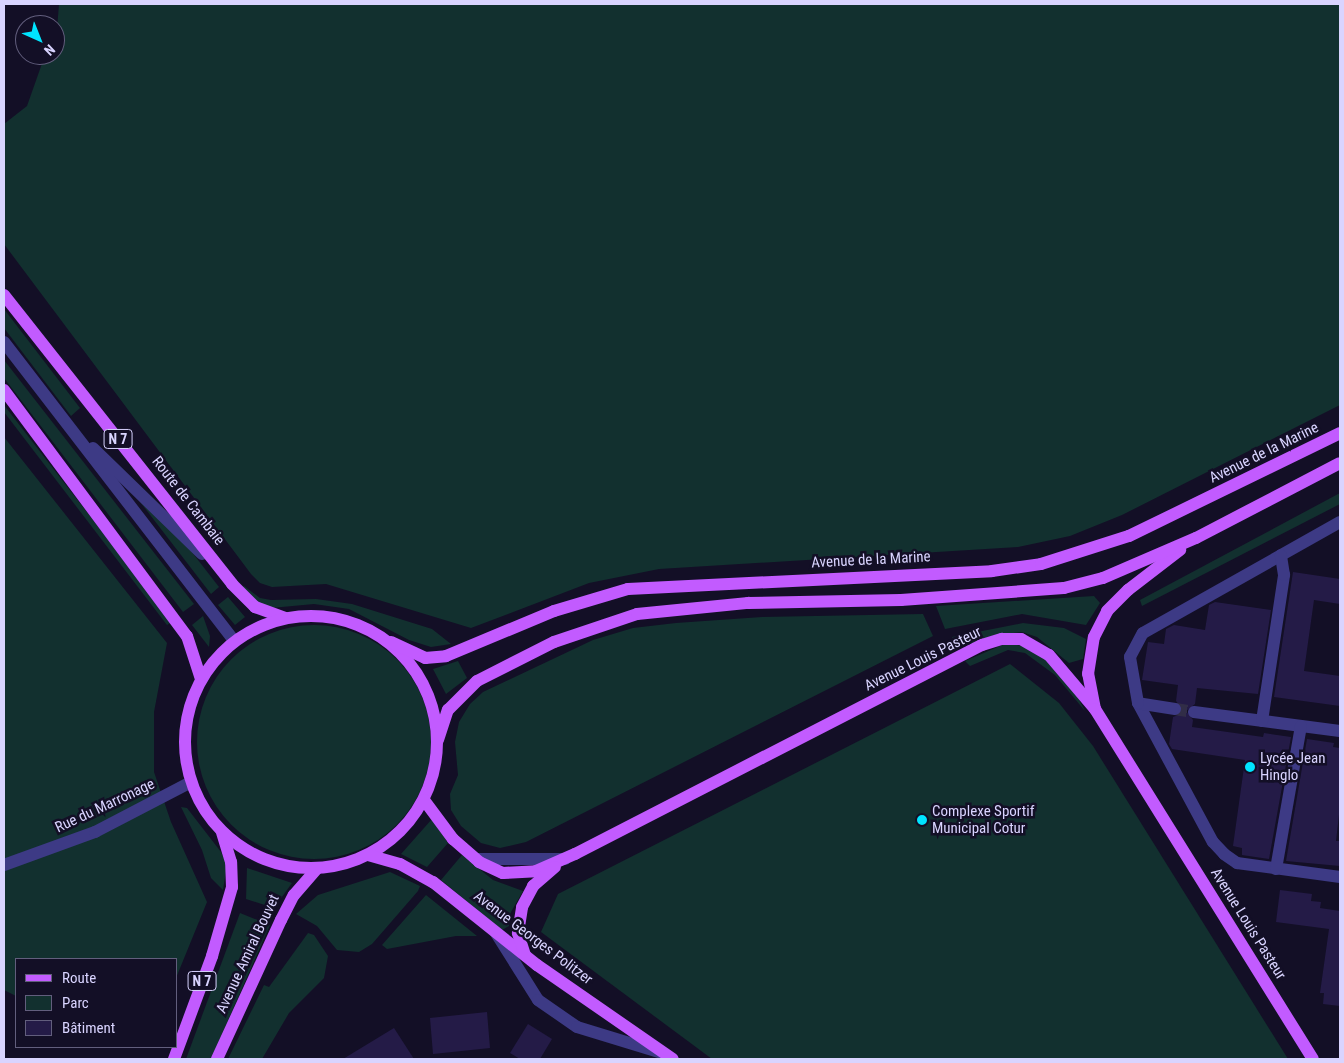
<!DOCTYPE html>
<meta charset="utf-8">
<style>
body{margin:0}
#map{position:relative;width:1344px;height:1063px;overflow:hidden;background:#130f26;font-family:"Roboto Condensed",sans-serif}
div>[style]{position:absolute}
.green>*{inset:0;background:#12302f}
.round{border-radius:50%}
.building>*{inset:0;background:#241b47}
.minor-tunnel>*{height:12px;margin-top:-6px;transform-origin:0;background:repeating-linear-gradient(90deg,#312d47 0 12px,transparent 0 18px)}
.minor>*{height:12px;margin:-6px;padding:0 6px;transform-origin:6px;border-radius:6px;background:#3d3a85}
.major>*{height:12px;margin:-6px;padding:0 6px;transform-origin:6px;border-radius:6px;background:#c25bff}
.major>.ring{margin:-6px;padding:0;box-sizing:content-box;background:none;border:12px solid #c25bff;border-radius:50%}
.dots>*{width:14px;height:14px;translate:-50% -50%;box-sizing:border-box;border:2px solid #130f26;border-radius:50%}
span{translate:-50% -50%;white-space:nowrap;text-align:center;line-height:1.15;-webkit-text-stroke:5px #130f26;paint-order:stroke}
.shield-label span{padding:1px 4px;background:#130f26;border:1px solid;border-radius:4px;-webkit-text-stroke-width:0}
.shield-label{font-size:14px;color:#d9d4ff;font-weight:700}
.street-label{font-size:15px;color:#d9d4ff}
.poi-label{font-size:15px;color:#d9d4ff}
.left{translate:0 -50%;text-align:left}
.frame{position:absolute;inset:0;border:5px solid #d9d4ff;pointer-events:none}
.legend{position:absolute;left:15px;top:958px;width:162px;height:90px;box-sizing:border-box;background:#130f26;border:1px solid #625e7d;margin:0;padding:6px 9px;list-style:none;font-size:15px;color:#d9d4ff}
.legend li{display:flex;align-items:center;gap:10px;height:25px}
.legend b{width:25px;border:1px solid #625e7d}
.north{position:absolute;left:15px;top:15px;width:50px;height:50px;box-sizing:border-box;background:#130f26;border:1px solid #625e7d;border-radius:50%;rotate:136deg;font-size:14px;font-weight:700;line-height:20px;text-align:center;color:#d9d4ff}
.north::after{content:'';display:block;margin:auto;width:18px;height:22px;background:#00e5ff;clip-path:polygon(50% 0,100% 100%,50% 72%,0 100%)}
</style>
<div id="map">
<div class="green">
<i style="clip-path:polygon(59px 4px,1340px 4px,1340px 405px,1122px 515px,1070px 536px,1018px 547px,659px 569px,589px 583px,471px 628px,326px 584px,272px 587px,260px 583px,251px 574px,4px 244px,4px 124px,27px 106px,45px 55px,55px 55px)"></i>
<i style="clip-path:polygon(4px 309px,80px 408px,71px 416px,4px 328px)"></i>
<i style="clip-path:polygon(4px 360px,194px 604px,183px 612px,4px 378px)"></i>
<i style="clip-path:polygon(4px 405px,172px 622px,167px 625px,4px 412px)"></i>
<i style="clip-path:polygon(4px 437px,167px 643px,154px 712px,154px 772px,171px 822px,207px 902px,176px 978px,176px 959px,16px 959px,16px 996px,4px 990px)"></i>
<i style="clip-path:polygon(1340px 493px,1340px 504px,1142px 606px,1140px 600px)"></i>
<i style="clip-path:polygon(134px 494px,184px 542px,219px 587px,211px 594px)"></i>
<i style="clip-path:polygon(244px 586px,260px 598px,271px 600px,316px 599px,352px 604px,432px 629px,451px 644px,431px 647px,409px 640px,349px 609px,314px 604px,271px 608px,257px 603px,241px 589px)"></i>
<i style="clip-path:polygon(1094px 596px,1100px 603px,1086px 625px,1022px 614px,945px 629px,936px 606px)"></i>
<i style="clip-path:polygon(228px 597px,245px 617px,235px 625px,218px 605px)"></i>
<i style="clip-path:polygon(923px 614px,933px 636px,526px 842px,500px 848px,481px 843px,461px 826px,451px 810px,450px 794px,458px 775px,455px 742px,459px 722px,470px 704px,483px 692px,593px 640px,633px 628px,676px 623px,762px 617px)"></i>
<i style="clip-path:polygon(203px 616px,210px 636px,209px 647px,192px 625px)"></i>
<i style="clip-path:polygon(1023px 623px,1064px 628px,1086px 639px,1083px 659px,1069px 663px,1037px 637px,1022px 632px,995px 635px,958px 648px,952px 637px)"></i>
<i class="round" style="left:197px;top:625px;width:234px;height:234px"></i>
<i style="clip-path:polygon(1007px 643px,1037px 649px,1076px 694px,1085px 711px,1055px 675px,1025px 653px,1008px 650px,970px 666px,965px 661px)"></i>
<i style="clip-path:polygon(458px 661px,467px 678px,446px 694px,433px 669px)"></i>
<i style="clip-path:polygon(1010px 664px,1059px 703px,1093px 746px,1288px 1059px,712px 1059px,541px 932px,558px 894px)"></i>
<i style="clip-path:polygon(181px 807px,187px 808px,221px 852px,227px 865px,223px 890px,211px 878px,202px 850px)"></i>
<i style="clip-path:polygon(432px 819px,448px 843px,427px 867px,401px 854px)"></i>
<i style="clip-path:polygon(462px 855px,493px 880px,523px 891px,511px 912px,509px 926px,502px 930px,441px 880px)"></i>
<i style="clip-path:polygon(247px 868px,292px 883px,274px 908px,246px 899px)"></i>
<i style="clip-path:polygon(390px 872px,420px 886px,418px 891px,372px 944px,359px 952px,337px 950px,317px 926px,296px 914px,318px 895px)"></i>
<i style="clip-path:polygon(426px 895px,477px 936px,456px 936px,387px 949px,382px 945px)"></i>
<i style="clip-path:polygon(240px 913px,270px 925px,211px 1059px,186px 1059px)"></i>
<i style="clip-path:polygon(308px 933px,314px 935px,328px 956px,324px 978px,289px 1013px,262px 1059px,228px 1059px,264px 985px,269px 987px)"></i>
</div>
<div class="building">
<i style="clip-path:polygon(1293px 572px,1340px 579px,1340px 604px,1314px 600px,1304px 671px,1340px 676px,1340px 706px,1274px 697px)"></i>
<i style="clip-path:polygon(1215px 602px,1271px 610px,1258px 694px,1197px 688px,1195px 704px,1186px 711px,1193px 720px,1192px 727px,1263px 737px,1264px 733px,1291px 737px,1269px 859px,1242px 855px,1242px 848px,1233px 846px,1245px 760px,1172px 749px,1169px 744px,1173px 717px,1181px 714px,1183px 710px,1176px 701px,1178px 685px,1142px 680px,1148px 642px,1164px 644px,1166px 629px,1174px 625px,1205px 630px,1209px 605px)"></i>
<i style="clip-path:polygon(1307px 739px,1334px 743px,1333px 747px,1340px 748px,1340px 806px,1336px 841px,1340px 841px,1340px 866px,1286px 861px)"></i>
<i style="clip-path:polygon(1280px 890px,1312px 894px,1311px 901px,1321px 902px,1320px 908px,1340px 911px,1340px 1006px,1323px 1004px,1324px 993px,1320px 993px,1329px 929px,1276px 922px)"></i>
<i style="clip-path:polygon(487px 1012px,490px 1048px,433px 1054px,430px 1018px)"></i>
<i style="clip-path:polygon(528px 1024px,552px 1039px,540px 1059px,520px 1059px,510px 1053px)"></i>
<i style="clip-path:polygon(394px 1028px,414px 1059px,343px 1059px)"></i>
</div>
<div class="minor-tunnel">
<i style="left:1175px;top:709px;width:19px;rotate:9deg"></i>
</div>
<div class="minor">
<i style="left:4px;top:342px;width:377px;rotate:52.4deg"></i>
<i style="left:93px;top:448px;width:152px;rotate:44.2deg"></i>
<i style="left:1138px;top:703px;width:158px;rotate:61.7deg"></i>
<i style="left:1213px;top:842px;width:16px;rotate:47deg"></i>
<i style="left:1224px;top:854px;width:16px;rotate:35deg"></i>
<i style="left:1237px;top:863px;width:104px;rotate:7.7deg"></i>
<i style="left:1175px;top:709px;width:37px;rotate:-171deg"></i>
<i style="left:1138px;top:703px;width:47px;rotate:-99.9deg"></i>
<i style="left:1130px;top:657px;width:27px;rotate:-62deg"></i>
<i style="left:1143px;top:633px;width:226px;rotate:-29.4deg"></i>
<i style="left:1194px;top:712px;width:147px;rotate:7.4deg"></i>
<i style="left:1262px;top:721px;width:148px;rotate:-81.4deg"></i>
<i style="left:1284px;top:575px;width:20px;rotate:-99deg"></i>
<i style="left:476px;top:859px;width:89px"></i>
<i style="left:4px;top:865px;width:97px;rotate:-19.9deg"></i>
<i style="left:95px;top:832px;width:108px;rotate:-27.5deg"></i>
<i style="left:1276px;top:869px;width:145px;rotate:-80.1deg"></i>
<i style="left:496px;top:933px;width:79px;rotate:57.9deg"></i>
<i style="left:538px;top:1000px;width:47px;rotate:34.7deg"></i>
<i style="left:577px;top:1027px;width:89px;rotate:17deg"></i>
</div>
<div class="major">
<i style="left:4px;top:295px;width:368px;rotate:51.7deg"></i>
<i style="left:232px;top:584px;width:33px;rotate:45deg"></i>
<i style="left:255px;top:607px;width:32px;rotate:20deg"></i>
<i style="left:4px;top:390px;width:307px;rotate:53.4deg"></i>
<i style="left:187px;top:636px;width:45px;rotate:72deg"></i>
<i class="ring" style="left:185px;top:616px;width:240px;height:240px"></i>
<i style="left:391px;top:642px;width:38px;rotate:25deg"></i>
<i style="left:425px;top:658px;width:21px;rotate:-5deg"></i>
<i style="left:446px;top:656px;width:117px;rotate:-22.6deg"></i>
<i style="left:554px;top:611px;width:77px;rotate:-16.6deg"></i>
<i style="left:628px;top:589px;width:364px;rotate:-2.8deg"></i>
<i style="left:992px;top:571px;width:49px;rotate:-8.1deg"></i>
<i style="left:1041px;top:564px;width:92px;rotate:-17.7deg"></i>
<i style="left:1129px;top:536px;width:235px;rotate:-26deg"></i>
<i style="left:1095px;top:709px;width:36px;rotate:-101deg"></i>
<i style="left:1088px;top:674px;width:37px;rotate:-81deg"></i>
<i style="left:1094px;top:637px;width:29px;rotate:-63deg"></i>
<i style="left:1107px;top:611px;width:30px;rotate:-45deg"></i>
<i style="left:1128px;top:590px;width:66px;rotate:-37.6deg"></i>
<i style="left:438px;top:740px;width:32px;rotate:-72deg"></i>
<i style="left:448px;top:710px;width:41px;rotate:-45deg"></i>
<i style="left:477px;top:681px;width:86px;rotate:-26.9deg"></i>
<i style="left:554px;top:642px;width:88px;rotate:-18.6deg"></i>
<i style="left:637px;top:614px;width:112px;rotate:-5.7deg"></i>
<i style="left:748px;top:603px;width:153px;rotate:-1.1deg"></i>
<i style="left:901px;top:600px;width:163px;rotate:-4.2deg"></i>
<i style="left:1064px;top:588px;width:40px;rotate:-14.4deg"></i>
<i style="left:1103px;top:578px;width:101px;rotate:-23.3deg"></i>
<i style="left:1196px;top:538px;width:162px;rotate:-27.5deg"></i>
<i style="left:424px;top:800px;width:49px;rotate:53.4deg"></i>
<i style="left:453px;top:839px;width:35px;rotate:41deg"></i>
<i style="left:479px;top:862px;width:26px;rotate:25deg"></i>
<i style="left:503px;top:873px;width:33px;rotate:-3deg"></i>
<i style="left:536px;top:871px;width:43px;rotate:-23.6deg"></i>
<i style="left:575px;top:854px;width:458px;rotate:-27.2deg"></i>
<i style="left:982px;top:645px;width:21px;rotate:-17deg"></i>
<i style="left:1002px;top:639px;width:19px"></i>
<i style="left:1021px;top:639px;width:32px;rotate:30deg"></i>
<i style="left:1049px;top:655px;width:71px;rotate:49.6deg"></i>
<i style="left:1095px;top:709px;width:412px;rotate:58.1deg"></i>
<i style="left:368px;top:855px;width:33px;rotate:16deg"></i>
<i style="left:400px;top:864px;width:38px;rotate:29deg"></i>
<i style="left:433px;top:882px;width:133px;rotate:38.6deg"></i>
<i style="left:537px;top:965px;width:165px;rotate:34.7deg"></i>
<i style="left:525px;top:955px;width:23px;rotate:-108deg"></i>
<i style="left:518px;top:933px;width:26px;rotate:-81deg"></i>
<i style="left:522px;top:907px;width:24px;rotate:-62deg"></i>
<i style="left:533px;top:886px;width:29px;rotate:-41deg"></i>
<i style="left:174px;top:1059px;width:110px;rotate:-69.7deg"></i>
<i style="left:212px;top:956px;width:72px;rotate:-73.8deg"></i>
<i style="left:232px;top:887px;width:25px;rotate:-92deg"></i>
<i style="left:231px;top:862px;width:30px;rotate:-107deg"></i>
<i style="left:217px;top:1059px;width:153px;rotate:-65.3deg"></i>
<i style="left:281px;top:920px;width:28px;rotate:-63deg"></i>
<i style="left:294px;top:895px;width:35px;rotate:-49deg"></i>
</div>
<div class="dots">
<i style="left:1250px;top:767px;background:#00e5ff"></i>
<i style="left:922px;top:820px;background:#00e5ff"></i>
</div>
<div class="shield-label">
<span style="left:118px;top:439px">N 7</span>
<span style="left:202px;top:981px">N 7</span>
</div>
<div class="street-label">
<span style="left:1264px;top:453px;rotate:-26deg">Avenue de la Marine</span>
<span style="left:188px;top:501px;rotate:52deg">Route de Cambaie</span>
<span style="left:871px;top:560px;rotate:-3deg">Avenue de la Marine</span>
<span style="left:923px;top:659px;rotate:-26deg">Avenue Louis Pasteur</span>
<span style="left:105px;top:806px;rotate:-25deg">Rue du Marronage</span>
<span style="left:1248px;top:924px;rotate:58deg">Avenue Louis Pasteur</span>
<span style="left:533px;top:938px;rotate:37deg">Avenue Georges Politzer</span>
<span style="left:248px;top:954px;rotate:-65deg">Avenue Amiral Bouvet</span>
</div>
<div class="poi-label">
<span class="left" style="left:1260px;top:767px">Lycée Jean<br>Hinglo</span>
<span class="left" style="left:932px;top:820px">Complexe Sportif<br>Municipal Cotur</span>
</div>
<div class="frame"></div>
<ul class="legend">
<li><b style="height:6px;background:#c25bff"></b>Route</li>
<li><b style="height:14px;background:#12302f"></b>Parc</li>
<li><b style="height:14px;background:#241b47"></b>Bâtiment</li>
</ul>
<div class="north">N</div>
</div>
